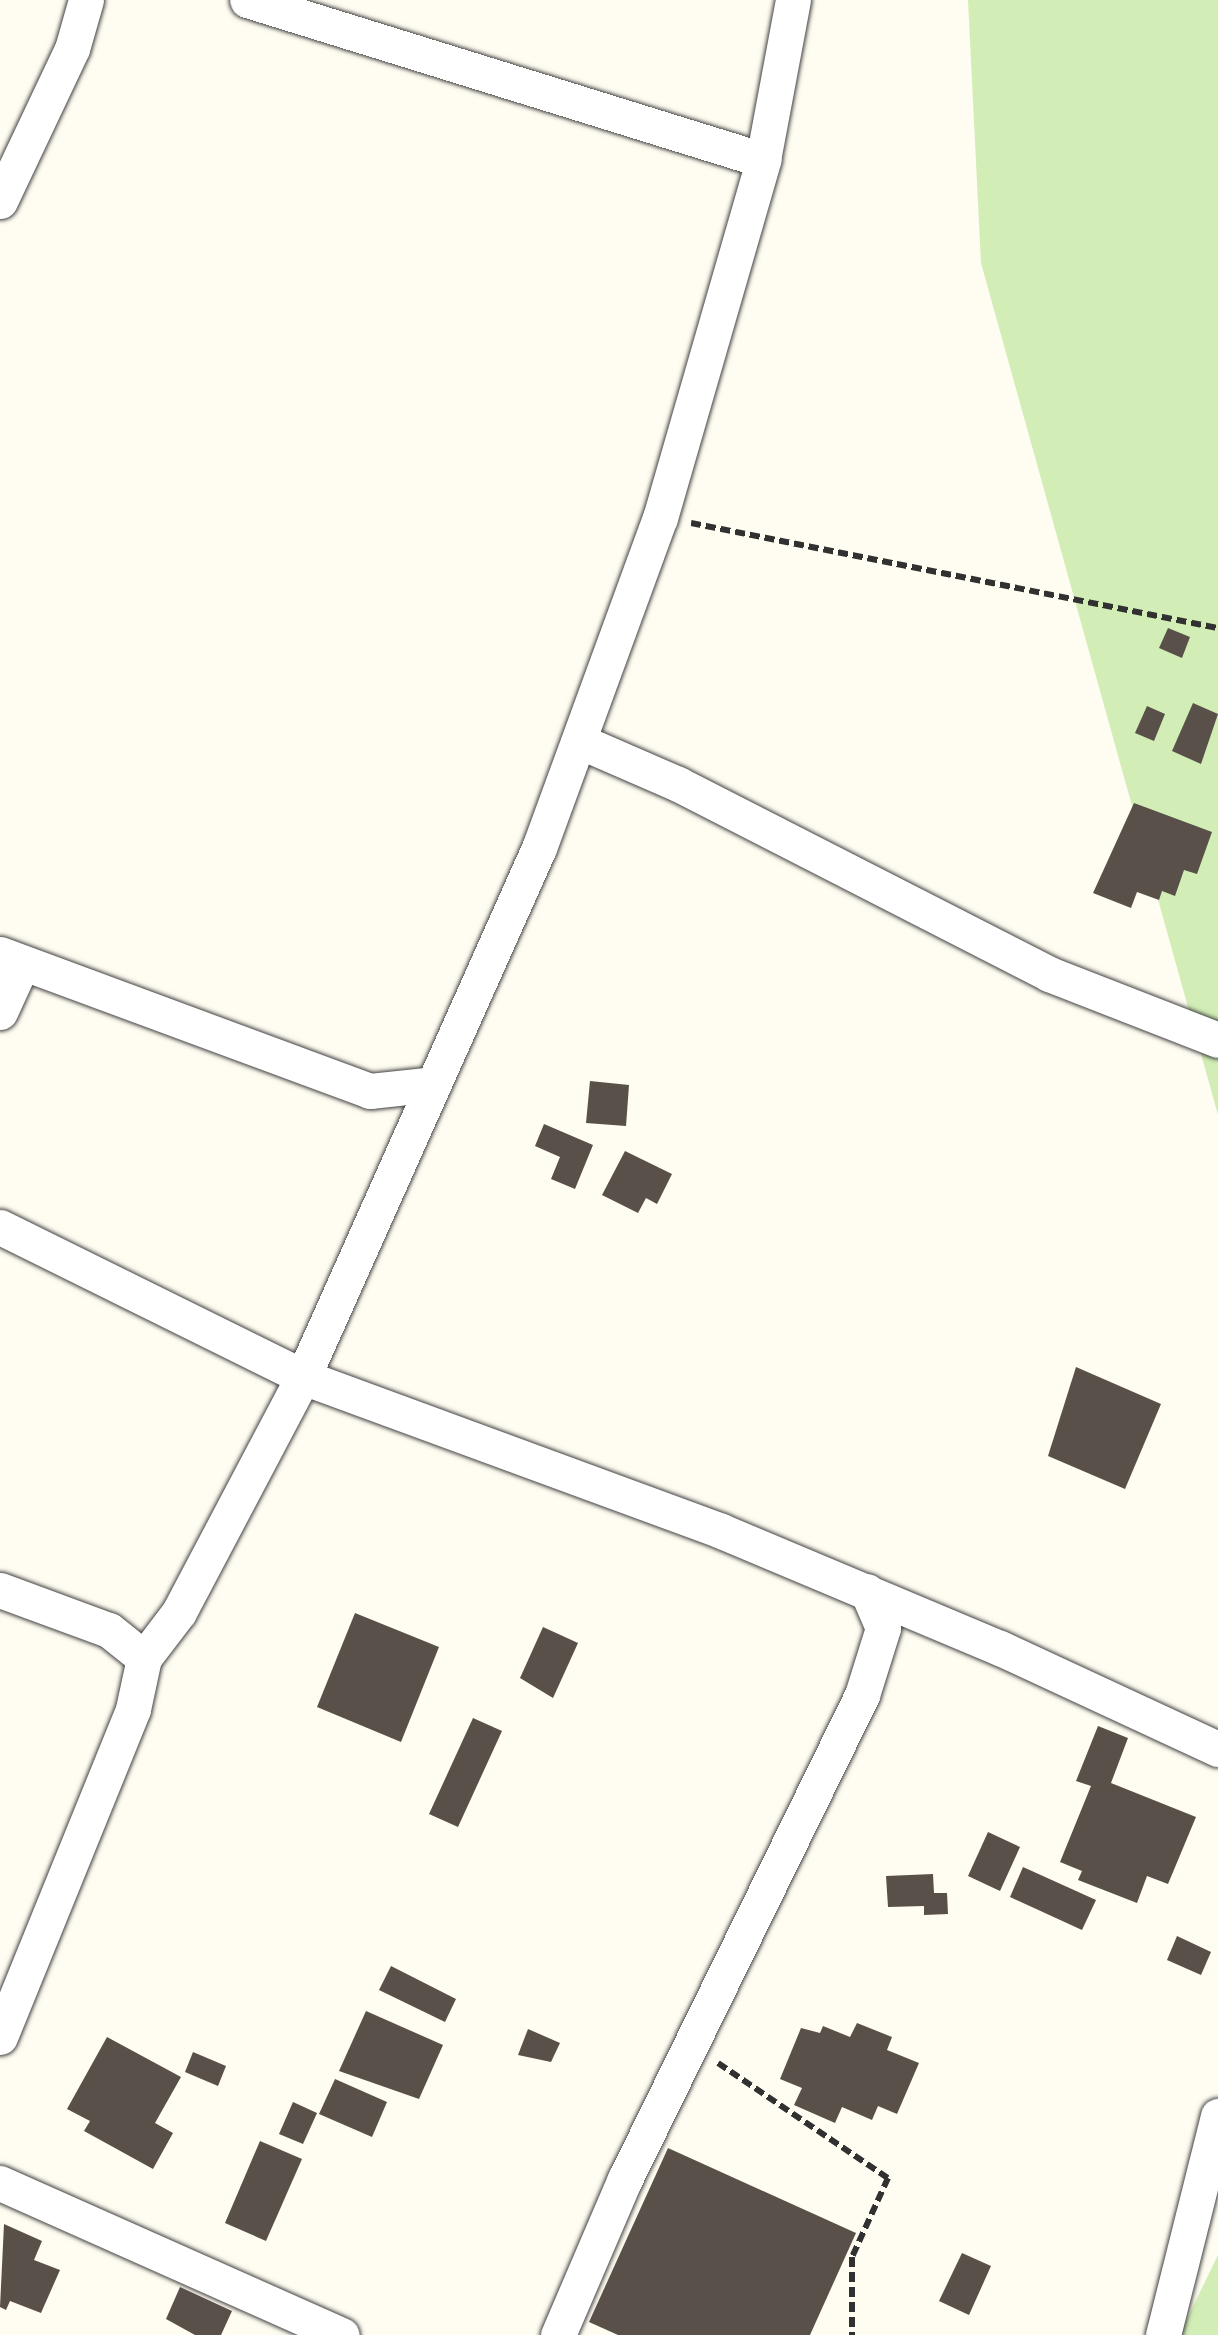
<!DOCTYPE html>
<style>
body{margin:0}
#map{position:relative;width:1218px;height:2335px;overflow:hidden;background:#fffcf1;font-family:"Libre Baskerville",serif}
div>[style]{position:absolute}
.green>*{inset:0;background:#d2eeb6}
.building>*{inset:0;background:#59504a}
.path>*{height:6px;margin-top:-3px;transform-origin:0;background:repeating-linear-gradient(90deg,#313131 0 10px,transparent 0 15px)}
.roads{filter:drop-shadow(0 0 2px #424242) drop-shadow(0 0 2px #424242)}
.minor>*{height:35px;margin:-17.5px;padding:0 17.5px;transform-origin:17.5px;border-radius:17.5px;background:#fff}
span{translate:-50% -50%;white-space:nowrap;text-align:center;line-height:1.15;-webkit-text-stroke:10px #fff;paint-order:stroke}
</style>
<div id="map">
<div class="green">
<i style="clip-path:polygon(968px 0,1218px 0,1218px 1115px,981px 263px)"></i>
<i style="clip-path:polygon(1218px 2255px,1218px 2335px,1179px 2335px)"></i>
</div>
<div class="building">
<i style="clip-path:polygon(1168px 628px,1190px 637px,1182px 658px,1159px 648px)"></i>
<i style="clip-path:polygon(1193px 703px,1218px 714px,1201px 764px,1172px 751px)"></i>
<i style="clip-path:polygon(1147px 706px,1165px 714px,1154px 741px,1135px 733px)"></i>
<i style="clip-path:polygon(1134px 803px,1212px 832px,1197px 874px,1184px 870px,1175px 896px,1162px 891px,1159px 900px,1137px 892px,1131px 908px,1093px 893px)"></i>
<i style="clip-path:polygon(590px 1081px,629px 1085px,626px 1126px,586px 1123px)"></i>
<i style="clip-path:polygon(544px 1124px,593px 1145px,575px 1189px,551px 1179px,560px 1157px,535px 1146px)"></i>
<i style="clip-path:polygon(625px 1151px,672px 1174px,657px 1204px,646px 1198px,638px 1213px,602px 1195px)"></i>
<i style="clip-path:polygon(1076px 1367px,1161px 1404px,1125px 1489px,1048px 1456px)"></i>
<i style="clip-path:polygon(355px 1613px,439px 1647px,401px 1742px,317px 1707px)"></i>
<i style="clip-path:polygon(543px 1627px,578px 1643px,553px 1698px,520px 1678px)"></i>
<i style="clip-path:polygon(473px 1718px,502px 1731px,458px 1827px,429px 1814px)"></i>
<i style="clip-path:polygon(1098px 1726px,1128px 1738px,1111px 1783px,1196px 1817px,1168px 1884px,1147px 1876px,1137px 1903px,1078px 1880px,1082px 1871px,1060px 1862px,1091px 1786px,1076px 1781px)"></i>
<i style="clip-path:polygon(988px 1832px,1020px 1847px,1000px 1891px,968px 1876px)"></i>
<i style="clip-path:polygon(1023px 1867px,1096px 1900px,1082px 1930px,1010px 1897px)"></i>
<i style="clip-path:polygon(933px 1874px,934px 1893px,947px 1893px,948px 1914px,924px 1915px,924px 1906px,888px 1907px,886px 1876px)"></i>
<i style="clip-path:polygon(1177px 1936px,1211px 1952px,1201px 1975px,1167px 1960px)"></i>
<i style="clip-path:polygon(391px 1966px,456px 1999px,445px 2022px,379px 1990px)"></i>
<i style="clip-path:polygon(366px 2011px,443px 2045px,419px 2099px,339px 2071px)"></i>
<i style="clip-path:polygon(857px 2023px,892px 2037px,887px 2050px,919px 2063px,897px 2114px,878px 2106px,872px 2120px,842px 2107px,835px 2123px,794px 2105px,802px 2088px,780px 2079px,801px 2028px,820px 2033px,823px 2026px,850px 2037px)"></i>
<i style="clip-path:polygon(528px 2029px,560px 2043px,551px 2062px,518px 2055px)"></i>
<i style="clip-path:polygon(107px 2037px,181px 2077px,155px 2123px,173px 2133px,153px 2169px,84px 2131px,90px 2121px,67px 2109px)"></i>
<i style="clip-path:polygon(193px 2052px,226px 2066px,218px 2086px,185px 2072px)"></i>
<i style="clip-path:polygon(335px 2079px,387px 2102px,372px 2137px,319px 2114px)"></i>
<i style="clip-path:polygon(293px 2102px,317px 2113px,303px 2144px,279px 2134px)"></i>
<i style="clip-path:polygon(260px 2141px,302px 2159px,266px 2241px,225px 2223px)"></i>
<i style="clip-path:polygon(668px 2148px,856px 2233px,810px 2335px,618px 2335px,589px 2322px)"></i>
<i style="clip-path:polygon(4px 2224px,42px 2241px,34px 2260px,60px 2270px,41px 2313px,10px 2301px,6px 2310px,0 2307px)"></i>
<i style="clip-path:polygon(962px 2253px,991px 2266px,969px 2315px,939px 2301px)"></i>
<i style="clip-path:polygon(180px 2287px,232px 2311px,221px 2335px,195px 2335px,166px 2319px)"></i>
</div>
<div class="path">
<i style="left:691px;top:523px;width:537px;rotate:11.27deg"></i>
<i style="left:718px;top:2063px;width:205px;rotate:34.1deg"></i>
<i style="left:888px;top:2178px;width:87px;rotate:114.5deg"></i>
<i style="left:852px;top:2257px;width:78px;rotate:90deg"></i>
</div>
<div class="roads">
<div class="minor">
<i style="left:763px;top:160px;width:163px;rotate:-79.4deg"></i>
<i style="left:0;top:201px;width:168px;rotate:-64.7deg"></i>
<i style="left:72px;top:49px;width:51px;rotate:-74.1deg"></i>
<i style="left:579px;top:741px;width:108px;rotate:23.5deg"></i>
<i style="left:678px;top:784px;width:417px;rotate:27.1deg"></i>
<i style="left:1049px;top:974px;width:181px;rotate:21.3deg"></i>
<i style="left:0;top:954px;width:395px;rotate:20.3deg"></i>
<i style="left:370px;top:1091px;width:64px;rotate:-6.2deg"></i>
<i style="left:0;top:1012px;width:53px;rotate:-65.4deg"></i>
<i style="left:0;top:1227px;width:338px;rotate:26.3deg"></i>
<i style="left:303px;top:1377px;width:445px;rotate:20.2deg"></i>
<i style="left:721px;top:1531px;width:303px;rotate:22.8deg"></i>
<i style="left:1000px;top:1648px;width:240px;rotate:24.9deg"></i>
<i style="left:0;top:1590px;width:116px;rotate:20.2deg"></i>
<i style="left:109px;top:1630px;width:45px;rotate:38.7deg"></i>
<i style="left:0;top:2037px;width:354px;rotate:-67.9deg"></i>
<i style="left:133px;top:1709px;width:52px;rotate:-77.8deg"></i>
<i style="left:144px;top:1658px;width:58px;rotate:-52.7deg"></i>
<i style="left:179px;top:1612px;width:266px;rotate:-62.2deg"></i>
<i style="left:303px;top:1377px;width:579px;rotate:-65.96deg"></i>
<i style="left:539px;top:848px;width:351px;rotate:-69.9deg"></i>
<i style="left:660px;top:518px;width:373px;rotate:-73.9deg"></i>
<i style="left:763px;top:160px;width:540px;rotate:-162.77deg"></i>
<i style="left:0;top:2183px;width:374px;rotate:24deg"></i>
<i style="left:558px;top:2335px;width:170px;rotate:-66.8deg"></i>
<i style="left:625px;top:2179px;width:539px;rotate:-63.91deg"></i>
<i style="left:862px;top:1695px;width:70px;rotate:-72.6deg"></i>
<i style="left:883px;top:1628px;width:40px;rotate:-113.4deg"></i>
<i style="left:1163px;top:2335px;width:226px;rotate:-75.9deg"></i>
</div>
</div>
</div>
